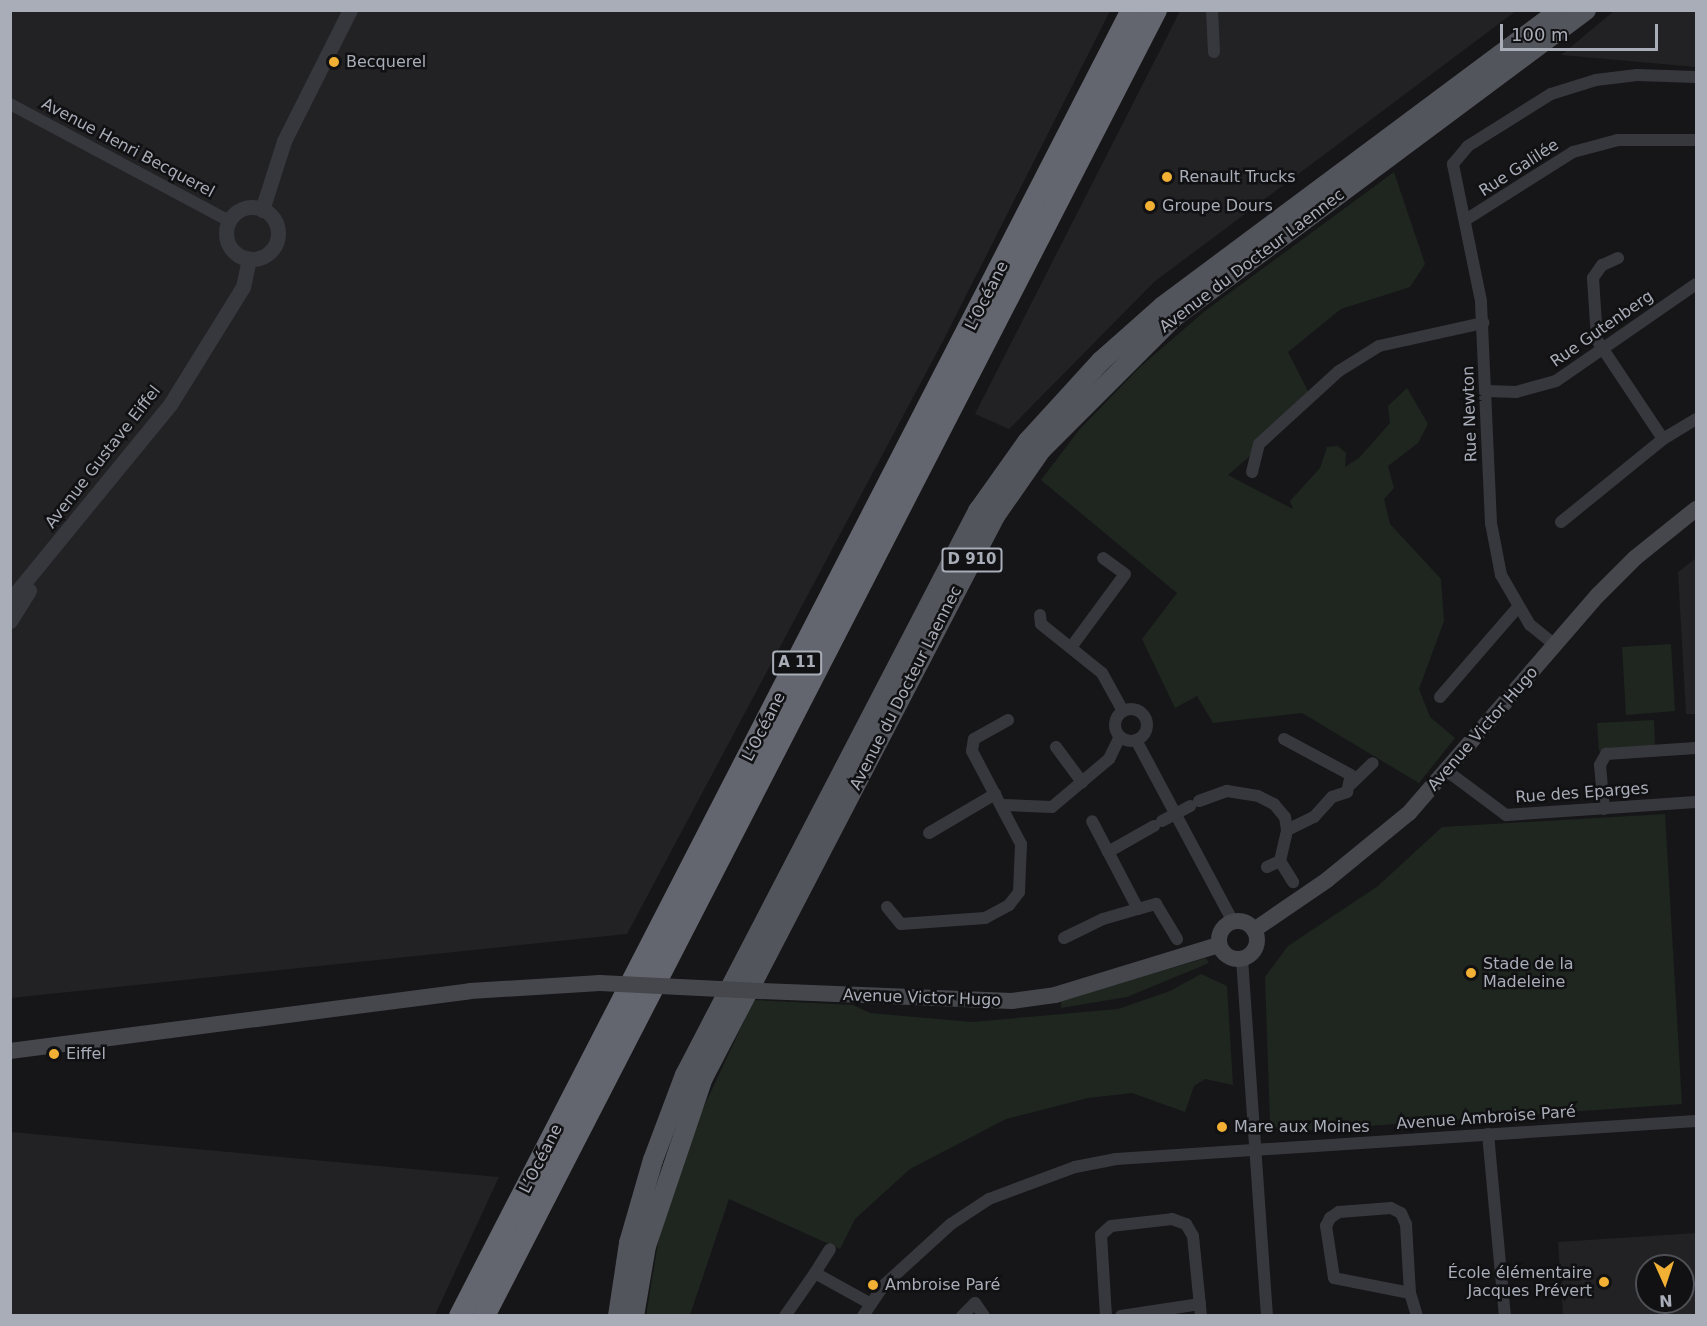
<!DOCTYPE html>
<meta charset="utf-8">
<style>
body{margin:0}
#map{position:relative;width:1707px;height:1326px;overflow:hidden;background:#161618;font-family:"DejaVu Sans",sans-serif}
div>[style]{position:absolute}
.built>*{inset:0;background:#222225}
.green>*{inset:0;background:#1e261f}
.minor>*{height:12px;margin:-6px;padding:0 6px;transform-origin:6px;border-radius:6px;background:#37383d}
.minor>.ring{margin:-6px;padding:0;box-sizing:content-box;background:none;border:12px solid #37383d;border-radius:50%}
.tertiary>*{height:15px;margin:-7.5px;padding:0 7.5px;transform-origin:7.5px;border-radius:7.5px;background:#37383d}
.tertiary>.ring{margin:-7.5px;padding:0;box-sizing:content-box;background:none;border:15px solid #37383d;border-radius:50%}
.secondary>*{height:16px;margin:-8px;padding:0 8px;transform-origin:8px;border-radius:8px;background:#45474d}
.secondary>.ring{margin:-8px;padding:0;box-sizing:content-box;background:none;border:16px solid #45474d;border-radius:50%}
.primary>*{height:20px;margin:-10px;padding:0 10px;transform-origin:10px;border-radius:10px;background:#53555c}
.motorway>*{height:22px;margin:-11px;padding:0 11px;transform-origin:11px;border-radius:11px;background:#63666e}
.secondary-bridge>*{height:16px;margin:-8px;padding:0 8px;transform-origin:8px;border-radius:8px;background:#45474d}
.dots>*{width:16px;height:16px;translate:-50% -50%;box-sizing:border-box;border:3px solid #111113;border-radius:50%}
span{translate:-50% -50%;white-space:nowrap;text-align:center;line-height:1.15;-webkit-text-stroke:5px #111113;paint-order:stroke}
.shield-label span{padding:2px 4px;background:#111113;border:2px solid;border-radius:4px;-webkit-text-stroke-width:0}
.shield-label{font-size:15px;color:#a8adb8;font-weight:700}
.poi-label{font-size:16px;color:#a8adb8}
.left{translate:0 -50%;text-align:left}
.right{translate:-100% -50%;text-align:right}
.street-label{font-size:16px;color:#a8adb8}
.frame{position:absolute;inset:0;border:12px solid #a8adb8;pointer-events:none}
.north{position:absolute;left:1635px;top:1254px;width:60px;height:60px;box-sizing:border-box;background:#111113;border:2px solid #4d4f55;border-radius:50%;rotate:177deg;font-size:16px;font-weight:700;line-height:24px;text-align:center;color:#a8adb8}
.north::after{content:'';display:block;margin:auto;width:21px;height:27px;background:#f2b134;clip-path:polygon(50% 0,100% 100%,50% 72%,0 100%)}
.scale{position:absolute;left:1500px;top:24px;width:158px;height:27px;box-sizing:border-box;border:3px solid #a8adb8;border-top:0;padding-left:8px;font-size:18px;line-height:21px;white-space:nowrap;color:#a8adb8;-webkit-text-stroke:4px #111113;paint-order:stroke}
</style>
<div id="map">
<div class="built">
<i style="clip-path:polygon(11px 11px,1110px 11px,943px 341px,627px 934px,11px 998px)"></i>
<i style="clip-path:polygon(1180px 11px,1516px 11px,1154px 282px,1009px 429px,975px 414px)"></i>
<i style="clip-path:polygon(1614px 11px,1696px 11px,1696px 67px,1561px 55px)"></i>
<i style="clip-path:polygon(1696px 558px,1696px 714px,1686px 714px,1678px 572px)"></i>
<i style="clip-path:polygon(10px 1132px,11px 1132px,499px 1177px,435px 1315px,11px 1315px)"></i>
<i style="clip-path:polygon(evenodd,1696px 1233px,1696px 1315px,1563px 1315px,1558px 1242px,1696px 1233px,1647px 1266px,1683px 1266px,1683px 1302px,1647px 1302px,1647px 1266px)"></i>
</div>
<div class="green">
<i style="clip-path:polygon(1394px 172px,1425px 264px,1410px 287px,1341px 309px,1288px 352px,1313px 401px,1228px 475px,1293px 509px,1290px 501px,1320px 468px,1327px 447px,1338px 446px,1346px 453px,1345px 467px,1360px 457px,1390px 423px,1388px 406px,1407px 388px,1428px 424px,1418px 443px,1388px 466px,1394px 488px,1384px 499px,1390px 524px,1441px 579px,1444px 621px,1419px 689px,1430px 717px,1455px 738px,1419px 783px,1302px 713px,1213px 723px,1197px 696px,1175px 708px,1142px 639px,1177px 593px,1041px 480px,1079px 430px,1140px 367px,1205px 311px)"></i>
<i style="clip-path:polygon(1671px 644px,1675px 711px,1626px 715px,1622px 647px)"></i>
<i style="clip-path:polygon(1654px 720px,1655px 747px,1599px 751px,1597px 723px)"></i>
<i style="clip-path:polygon(1665px 814px,1682px 1104px,1282px 1132px,1270px 1122px,1265px 977px,1288px 946px,1378px 886px,1442px 827px)"></i>
<i style="clip-path:polygon(1206px 958px,1209px 963px,1127px 997px,1061px 1008px,1061px 1000px)"></i>
<i style="clip-path:polygon(1201px 974px,1227px 986px,1233px 1085px,1205px 1079px,1194px 1086px,1185px 1112px,1132px 1093px,1088px 1098px,1006px 1119px,910px 1169px,855px 1219px,840px 1249px,729px 1199px,690px 1315px,646px 1316px,659px 1237px,692px 1132px,754px 1000px,853px 1005px,870px 1013px,972px 1022px,1118px 1009px,1170px 991px)"></i>
</div>
<div class="minor">
<i style="left:1212px;top:10px;width:42px;rotate:87.3deg"></i>
<i style="left:10px;top:104px;width:248px;rotate:28.1deg"></i>
<i style="left:1467px;top:219px;width:125px;rotate:-32.3deg"></i>
<i style="left:1573px;top:152px;width:47px;rotate:-14.9deg"></i>
<i style="left:1618px;top:140px;width:78px"></i>
<i style="left:1618px;top:258px;width:17px;rotate:156deg"></i>
<i style="left:1602px;top:265px;width:16px;rotate:125deg"></i>
<i style="left:1593px;top:278px;width:62px;rotate:86.3deg"></i>
<i style="left:1597px;top:340px;width:119px;rotate:56.3deg"></i>
<i style="left:1486px;top:391px;width:30px;rotate:2deg"></i>
<i style="left:1516px;top:392px;width:41px;rotate:-15.4deg"></i>
<i style="left:1556px;top:381px;width:170px;rotate:-34.7deg"></i>
<i style="left:1252px;top:472px;width:29px;rotate:-76deg"></i>
<i style="left:1259px;top:444px;width:108px;rotate:-42.4deg"></i>
<i style="left:1339px;top:371px;width:47px;rotate:-32deg"></i>
<i style="left:1379px;top:346px;width:107px;rotate:-12.5deg"></i>
<i style="left:1561px;top:522px;width:132px;rotate:-39.1deg"></i>
<i style="left:1663px;top:439px;width:39px;rotate:-31deg"></i>
<i style="left:1040px;top:615px;width:9px;rotate:84deg"></i>
<i style="left:1041px;top:624px;width:78px;rotate:38.8deg"></i>
<i style="left:1102px;top:673px;width:43px;rotate:61.1deg"></i>
<i style="left:1555px;top:645px;width:32px;rotate:-141deg"></i>
<i style="left:1530px;top:625px;width:58px;rotate:-120.1deg"></i>
<i style="left:1501px;top:575px;width:53px;rotate:-100.9deg"></i>
<i style="left:1491px;top:523px;width:222px;rotate:-92.6deg"></i>
<i style="left:1481px;top:301px;width:140px;rotate:-101.6deg"></i>
<i style="left:1453px;top:164px;width:23px;rotate:-50deg"></i>
<i style="left:1468px;top:146px;width:98px;rotate:-32.1deg"></i>
<i style="left:1551px;top:94px;width:47px;rotate:-17.3deg"></i>
<i style="left:1596px;top:80px;width:41px;rotate:-7deg"></i>
<i style="left:1637px;top:75px;width:59px;rotate:1.9deg"></i>
<i style="left:1072px;top:646px;width:89px;rotate:-53.6deg"></i>
<i style="left:1125px;top:574px;width:27px;rotate:-144deg"></i>
<i style="left:1440px;top:697px;width:118px;rotate:-49.1deg"></i>
<i class="ring" style="left:1115px;top:709px;width:20px;height:20px"></i>
<i style="left:1136px;top:740px;width:206px;rotate:61.9deg"></i>
<i style="left:1056px;top:747px;width:44px;rotate:53.4deg"></i>
<i style="left:1447px;top:771px;width:74px;rotate:36.7deg"></i>
<i style="left:1506px;top:815px;width:190px;rotate:-3.9deg"></i>
<i style="left:1351px;top:784px;width:30px;rotate:-44deg"></i>
<i style="left:1199px;top:801px;width:30px;rotate:-20deg"></i>
<i style="left:1227px;top:791px;width:31px;rotate:9deg"></i>
<i style="left:1258px;top:796px;width:18px;rotate:27deg"></i>
<i style="left:1274px;top:804px;width:17px;rotate:50deg"></i>
<i style="left:1285px;top:817px;width:13px;rotate:81deg"></i>
<i style="left:1287px;top:830px;width:30px;rotate:-26deg"></i>
<i style="left:1314px;top:817px;width:27px;rotate:-48deg"></i>
<i style="left:1332px;top:797px;width:16px;rotate:-18deg"></i>
<i style="left:1347px;top:792px;width:17px;rotate:-77deg"></i>
<i style="left:1351px;top:775px;width:76px;rotate:-151.8deg"></i>
<i style="left:1003px;top:805px;width:49px;rotate:2.3deg"></i>
<i style="left:1052px;top:807px;width:75px;rotate:-40.1deg"></i>
<i style="left:1109px;top:759px;width:25px;rotate:-64deg"></i>
<i style="left:1604px;top:809px;width:44px;rotate:-95.2deg"></i>
<i style="left:1600px;top:765px;width:13px;rotate:-61deg"></i>
<i style="left:1606px;top:754px;width:90px;rotate:-3.8deg"></i>
<i style="left:1162px;top:821px;width:32px;rotate:-28deg"></i>
<i style="left:929px;top:833px;width:77px;rotate:-30.6deg"></i>
<i style="left:1108px;top:852px;width:53px;rotate:-29.5deg"></i>
<i style="left:1280px;top:861px;width:25px;rotate:58deg"></i>
<i style="left:1267px;top:867px;width:14px;rotate:-25deg"></i>
<i style="left:1280px;top:861px;width:32px;rotate:-77deg"></i>
<i style="left:887px;top:907px;width:22px;rotate:51deg"></i>
<i style="left:901px;top:924px;width:84px;rotate:-4.1deg"></i>
<i style="left:985px;top:918px;width:27px;rotate:-28deg"></i>
<i style="left:1009px;top:905px;width:16px;rotate:-52deg"></i>
<i style="left:1019px;top:892px;width:48px;rotate:-87.6deg"></i>
<i style="left:1021px;top:844px;width:105px;rotate:-117.8deg"></i>
<i style="left:972px;top:751px;width:12px;rotate:-81deg"></i>
<i style="left:974px;top:739px;width:39px;rotate:-29deg"></i>
<i style="left:1138px;top:909px;width:19px;rotate:-16deg"></i>
<i style="left:1156px;top:904px;width:41px;rotate:59deg"></i>
<i style="left:1064px;top:938px;width:43px;rotate:-26deg"></i>
<i style="left:1103px;top:919px;width:36px;rotate:-16deg"></i>
<i style="left:1138px;top:909px;width:99px;rotate:-117.6deg"></i>
<i style="left:1242px;top:959px;width:358px;rotate:86deg"></i>
<i style="left:1488px;top:1134px;width:183px;rotate:84.7deg"></i>
<i style="left:815px;top:1273px;width:28px;rotate:-58deg"></i>
<i style="left:1410px;top:1293px;width:77px;rotate:-168.8deg"></i>
<i style="left:1334px;top:1278px;width:53px;rotate:-98.7deg"></i>
<i style="left:1326px;top:1226px;width:9px;rotate:-63deg"></i>
<i style="left:1330px;top:1218px;width:11px;rotate:-34deg"></i>
<i style="left:1339px;top:1212px;width:52px;rotate:-4.4deg"></i>
<i style="left:1391px;top:1208px;width:11px;rotate:27deg"></i>
<i style="left:1401px;top:1213px;width:12px;rotate:66deg"></i>
<i style="left:1406px;top:1224px;width:69px;rotate:86.7deg"></i>
<i style="left:1410px;top:1293px;width:24px;rotate:73deg"></i>
<i style="left:785px;top:1316px;width:52px;rotate:-55.1deg"></i>
<i style="left:815px;top:1273px;width:64px;rotate:29deg"></i>
<i style="left:863px;top:1316px;width:36px;rotate:-56deg"></i>
<i style="left:883px;top:1286px;width:92px;rotate:-42.4deg"></i>
<i style="left:951px;top:1224px;width:45px;rotate:-33.3deg"></i>
<i style="left:989px;top:1199px;width:92px;rotate:-20.4deg"></i>
<i style="left:1075px;top:1167px;width:42px;rotate:-11deg"></i>
<i style="left:1116px;top:1159px;width:581px;rotate:-3.75deg"></i>
<i style="left:962px;top:1316px;width:18px;rotate:-45deg"></i>
<i style="left:975px;top:1303px;width:16px;rotate:55deg"></i>
<i style="left:1106px;top:1316px;width:81px;rotate:-93.5deg"></i>
<i style="left:1101px;top:1235px;width:13px;rotate:-42deg"></i>
<i style="left:1111px;top:1226px;width:61px;rotate:-6.5deg"></i>
<i style="left:1172px;top:1219px;width:15px;rotate:20deg"></i>
<i style="left:1186px;top:1224px;width:14px;rotate:60deg"></i>
<i style="left:1193px;top:1236px;width:80px;rotate:84.3deg"></i>
<i style="left:1121px;top:1316px;width:80px;rotate:-8.6deg"></i>
</div>
<div class="tertiary">
<i class="ring" style="left:226px;top:207px;width:37px;height:37px"></i>
<i style="left:262px;top:210px;width:72px;rotate:-72.3deg"></i>
<i style="left:284px;top:141px;width:147px;rotate:-63.3deg"></i>
<i style="left:10px;top:600px;width:254px;rotate:-50.7deg"></i>
<i style="left:171px;top:403px;width:137px;rotate:-58.2deg"></i>
<i style="left:243px;top:287px;width:29px;rotate:-78deg"></i>
<i style="left:10px;top:621px;width:36px;rotate:-58deg"></i>
</div>
<div class="secondary">
<i class="ring" style="left:1219px;top:921px;width:22px;height:22px"></i>
<i style="left:1254px;top:930px;width:88px;rotate:-34.4deg"></i>
<i style="left:1327px;top:880px;width:106px;rotate:-39.3deg"></i>
<i style="left:1409px;top:813px;width:289px;rotate:-49.1deg"></i>
<i style="left:1598px;top:595px;width:52px;rotate:-45deg"></i>
<i style="left:1635px;top:558px;width:78px;rotate:-38.8deg"></i>
<i style="left:760px;top:991px;width:252px;rotate:2.3deg"></i>
<i style="left:1012px;top:1001px;width:43px;rotate:-7.9deg"></i>
<i style="left:1055px;top:995px;width:171px;rotate:-17deg"></i>
<i style="left:10px;top:1051px;width:464px;rotate:-7.4deg"></i>
<i style="left:470px;top:991px;width:130px;rotate:-3.5deg"></i>
</div>
<div class="primary">
<i style="left:618px;top:1316px;width:74px;rotate:-81.4deg"></i>
<i style="left:629px;top:1243px;width:86px;rotate:-73.9deg"></i>
<i style="left:653px;top:1160px;width:91px;rotate:-69.4deg"></i>
<i style="left:685px;top:1075px;width:636px;rotate:-62.55deg"></i>
<i style="left:978px;top:511px;width:85px;rotate:-54.6deg"></i>
<i style="left:1027px;top:442px;width:110px;rotate:-47.6deg"></i>
<i style="left:1101px;top:361px;width:83px;rotate:-41.6deg"></i>
<i style="left:1163px;top:306px;width:495px;rotate:-36.7deg"></i>
<i style="left:634px;top:1316px;width:71px;rotate:-80.3deg"></i>
<i style="left:646px;top:1246px;width:177px;rotate:-71.3deg"></i>
<i style="left:703px;top:1078px;width:633px;rotate:-62.54deg"></i>
<i style="left:995px;top:516px;width:80px;rotate:-55.1deg"></i>
<i style="left:1041px;top:450px;width:188px;rotate:-45deg"></i>
<i style="left:1174px;top:317px;width:514px;rotate:-36.69deg"></i>
</div>
<div class="motorway">
<i style="left:460px;top:1316px;width:1469px;rotate:-62.77deg"></i>
<i style="left:484px;top:1316px;width:1469px;rotate:-62.77deg"></i>
</div>
<div class="secondary-bridge">
<i style="left:600px;top:983px;width:160px;rotate:2.9deg"></i>
</div>
<div class="dots">
<i style="left:334px;top:62px;background:#f2b134"></i>
<i style="left:1167px;top:177px;background:#f2b134"></i>
<i style="left:1150px;top:206px;background:#f2b134"></i>
<i style="left:1471px;top:973px;background:#f2b134"></i>
<i style="left:54px;top:1054px;background:#f2b134"></i>
<i style="left:1222px;top:1127px;background:#f2b134"></i>
<i style="left:1604px;top:1282px;background:#f2b134"></i>
<i style="left:873px;top:1285px;background:#f2b134"></i>
</div>
<div class="shield-label">
<span style="left:972px;top:560px">D 910</span>
<span style="left:797px;top:663px">A 11</span>
</div>
<div class="poi-label">
<span class="left" style="left:346px;top:62px">Becquerel</span>
<span class="left" style="left:1179px;top:177px">Renault Trucks</span>
<span class="left" style="left:1162px;top:206px">Groupe Dours</span>
<span class="left" style="left:1483px;top:973px">Stade de la<br>Madeleine</span>
<span class="left" style="left:66px;top:1054px">Eiffel</span>
<span class="left" style="left:1234px;top:1127px">Mare aux Moines</span>
<span class="right" style="left:1592px;top:1282px">École élémentaire<br>Jacques Prévert</span>
<span class="left" style="left:885px;top:1285px">Ambroise Paré</span>
</div>
<div class="street-label">
<span style="left:128px;top:148px;rotate:28deg">Avenue Henri Becquerel</span>
<span style="left:1519px;top:168px;rotate:-33deg">Rue Galilée</span>
<span style="left:1252px;top:261px;rotate:-37deg">Avenue du Docteur Laennec</span>
<span style="left:987px;top:296px;rotate:-63deg">L’Océane</span>
<span style="left:1602px;top:329px;rotate:-35deg">Rue Gutenberg</span>
<span style="left:1470px;top:414px;rotate:-92deg">Rue Newton</span>
<span style="left:103px;top:457px;rotate:-52deg">Avenue Gustave Eiffel</span>
<span style="left:906px;top:688px;rotate:-63deg">Avenue du Docteur Laennec</span>
<span style="left:764px;top:727px;rotate:-63deg">L’Océane</span>
<span style="left:1483px;top:729px;rotate:-49deg">Avenue Victor Hugo</span>
<span style="left:1582px;top:793px;rotate:-4deg">Rue des Eparges</span>
<span style="left:922px;top:998px;rotate:2deg">Avenue Victor Hugo</span>
<span style="left:1486px;top:1118px;rotate:-4deg">Avenue Ambroise Paré</span>
<span style="left:541px;top:1159px;rotate:-63deg">L’Océane</span>
</div>
<div class="frame"></div>
<div class="north">N</div>
<div class="scale">100 m</div>
</div>
